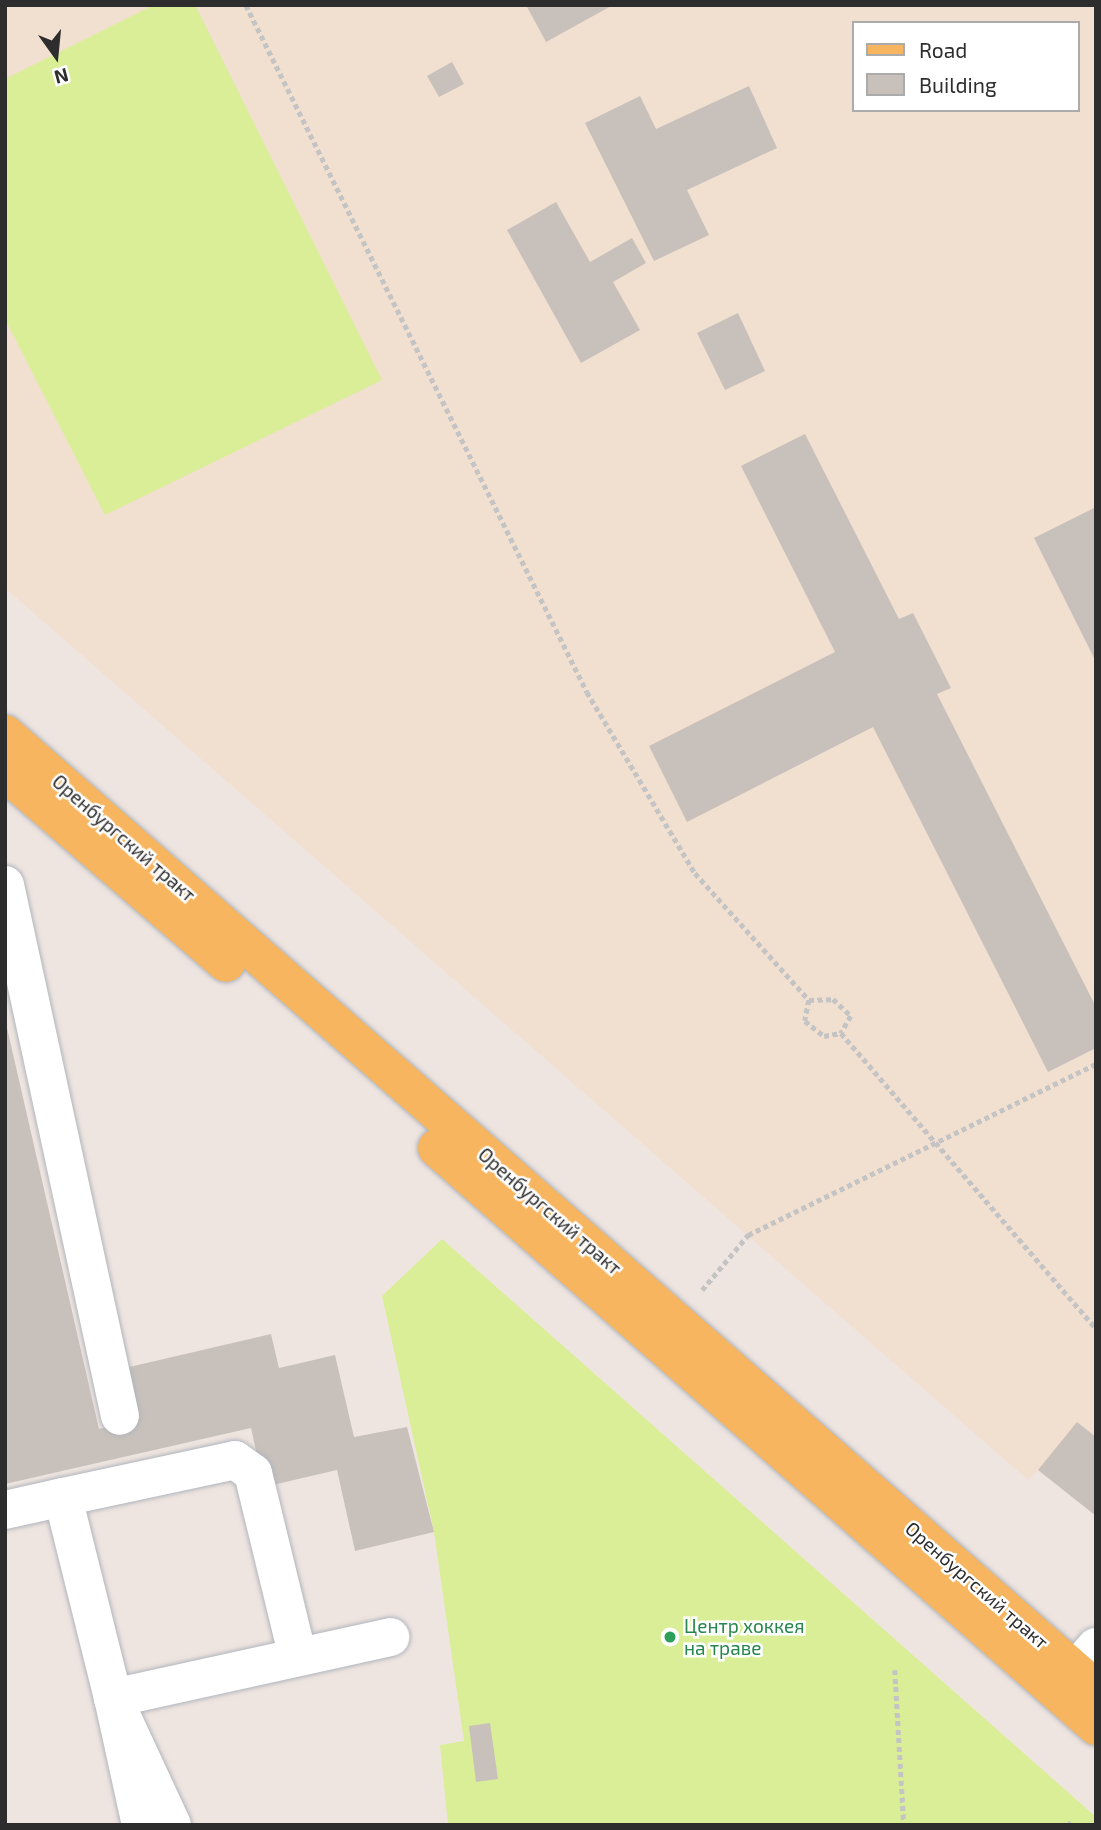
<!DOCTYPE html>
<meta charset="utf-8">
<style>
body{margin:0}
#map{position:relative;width:1101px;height:1830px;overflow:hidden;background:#efe5e0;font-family:"Exo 2",sans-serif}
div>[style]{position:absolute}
.education>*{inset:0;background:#f1dfcf}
.pitch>*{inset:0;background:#daee97}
.building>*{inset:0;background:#c8c1bb}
.path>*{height:4.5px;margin-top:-2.25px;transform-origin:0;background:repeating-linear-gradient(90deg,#c4c4c4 0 5px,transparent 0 8.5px)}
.roads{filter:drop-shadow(0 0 2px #b0b5bd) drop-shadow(0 0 2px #b0b5bd)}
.minor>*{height:38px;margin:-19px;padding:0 19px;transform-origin:19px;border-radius:19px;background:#fff}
.major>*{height:38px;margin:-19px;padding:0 19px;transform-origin:19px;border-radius:19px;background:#f6b55e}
.dots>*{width:19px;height:19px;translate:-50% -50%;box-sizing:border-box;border:4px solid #fff;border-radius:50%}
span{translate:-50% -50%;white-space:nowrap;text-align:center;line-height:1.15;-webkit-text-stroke:5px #fff;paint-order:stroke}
.street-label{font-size:19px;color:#2d2d2d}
.leisure-label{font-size:19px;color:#27864d}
.left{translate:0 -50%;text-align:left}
.frame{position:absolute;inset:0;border:7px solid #2d2d2d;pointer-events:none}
.legend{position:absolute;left:852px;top:21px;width:228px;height:91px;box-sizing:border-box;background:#fff;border:2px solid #ababab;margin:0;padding:9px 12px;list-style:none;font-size:21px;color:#2d2d2d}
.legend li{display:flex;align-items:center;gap:14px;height:35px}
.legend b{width:35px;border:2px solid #ababab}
.north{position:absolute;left:21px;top:21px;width:70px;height:70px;-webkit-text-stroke:5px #fff;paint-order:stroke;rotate:165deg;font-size:19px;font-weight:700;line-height:28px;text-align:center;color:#2d2d2d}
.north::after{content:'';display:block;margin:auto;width:24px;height:32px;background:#2d2d2d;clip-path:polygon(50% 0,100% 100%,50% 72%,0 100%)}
</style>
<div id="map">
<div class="education">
<i style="clip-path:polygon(evenodd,5px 5px,1096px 5px,1096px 1516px,1039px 1470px,1028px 1480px,5px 588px,5px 5px,854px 23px,1078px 23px,1078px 110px,854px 110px,854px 23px)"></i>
</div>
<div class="pitch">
<i style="clip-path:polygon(154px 5px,195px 5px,382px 380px,105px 515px,5px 319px,5px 79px)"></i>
<i style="clip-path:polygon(442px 1239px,1096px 1817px,1096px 1825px,448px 1825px,440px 1745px,464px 1741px,434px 1532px,382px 1296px)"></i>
</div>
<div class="building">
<i style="clip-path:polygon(526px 5px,613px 5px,546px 42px)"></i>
<i style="clip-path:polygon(452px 62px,464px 84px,439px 97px,427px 76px)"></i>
<i style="clip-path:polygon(749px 86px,777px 148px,687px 190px,709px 235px,654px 261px,585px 123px,640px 96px,656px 129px)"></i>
<i style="clip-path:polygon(556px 202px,590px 262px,632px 238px,646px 263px,613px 282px,640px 330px,581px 363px,507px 230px)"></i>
<i style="clip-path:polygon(738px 313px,765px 371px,725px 390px,697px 333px)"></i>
<i style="clip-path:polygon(805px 434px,899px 619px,913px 613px,951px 688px,937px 694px,1096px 1007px,1096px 1048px,1048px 1072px,873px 727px,687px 822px,649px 746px,835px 652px,741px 466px)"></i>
<i style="clip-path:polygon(1096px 507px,1096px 662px,1034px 538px)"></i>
<i style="clip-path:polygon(5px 1019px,99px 1429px,137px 1420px,125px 1368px,271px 1334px,279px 1368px,335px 1355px,354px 1437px,407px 1427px,434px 1532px,355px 1551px,337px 1470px,264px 1487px,251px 1428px,5px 1484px)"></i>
<i style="clip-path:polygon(1077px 1422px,1096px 1437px,1096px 1516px,1038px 1470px)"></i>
<i style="clip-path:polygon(490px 1723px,498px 1779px,476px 1782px,469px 1726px)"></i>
</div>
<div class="path">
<i style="left:246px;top:5px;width:767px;rotate:63.6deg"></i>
<i style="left:587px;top:692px;width:211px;rotate:59.2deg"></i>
<i style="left:695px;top:873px;width:171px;rotate:48.1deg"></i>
<i style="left:809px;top:1000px;width:21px;rotate:101deg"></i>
<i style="left:805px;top:1021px;width:24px;rotate:38deg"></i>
<i style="left:824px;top:1036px;width:17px;rotate:-10deg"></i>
<i style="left:841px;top:1033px;width:390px;rotate:49.2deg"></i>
<i style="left:809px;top:1000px;width:24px;rotate:-2deg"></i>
<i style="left:833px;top:999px;width:25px;rotate:43deg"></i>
<i style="left:851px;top:1016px;width:20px;rotate:120deg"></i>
<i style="left:702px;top:1290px;width:72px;rotate:-50.1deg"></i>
<i style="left:748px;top:1235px;width:388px;rotate:-26.2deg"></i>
<i style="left:895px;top:1670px;width:155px;rotate:86.7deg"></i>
<i style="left:1068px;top:1825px;width:4px;rotate:-45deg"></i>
</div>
<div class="roads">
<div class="minor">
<i style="left:5px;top:885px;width:543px;rotate:77.78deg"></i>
<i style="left:5px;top:1510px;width:59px;rotate:-12.6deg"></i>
<i style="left:1075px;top:1671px;width:32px;rotate:-49deg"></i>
<i style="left:141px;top:1825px;width:130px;rotate:-102.4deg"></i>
<i style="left:113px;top:1698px;width:284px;rotate:-12.4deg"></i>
<i style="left:172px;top:1825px;width:140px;rotate:-114.9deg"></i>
<i style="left:113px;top:1698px;width:207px;rotate:-104deg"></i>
<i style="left:63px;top:1497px;width:176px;rotate:-12.1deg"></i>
<i style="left:235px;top:1460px;width:22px;rotate:36deg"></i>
<i style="left:253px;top:1473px;width:189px;rotate:76.3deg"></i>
</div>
<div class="major">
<i style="left:5px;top:734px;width:1450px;rotate:41.2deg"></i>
<i style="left:5px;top:772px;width:292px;rotate:40.8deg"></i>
<i style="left:437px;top:1148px;width:877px;rotate:41.25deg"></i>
</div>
</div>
<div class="dots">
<i style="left:670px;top:1637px;background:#2e9e5b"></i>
</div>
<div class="street-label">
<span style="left:124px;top:838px;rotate:41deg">Оренбургский тракт</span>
<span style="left:550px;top:1211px;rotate:41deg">Оренбургский тракт</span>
<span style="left:977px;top:1585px;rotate:41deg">Оренбургский тракт</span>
</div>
<div class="leisure-label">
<span class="left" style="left:684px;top:1637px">Центр хоккея<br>на траве</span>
</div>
<div class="frame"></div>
<ul class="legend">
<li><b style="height:9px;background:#f6b55e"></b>Road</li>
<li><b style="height:19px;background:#c8c1bb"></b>Building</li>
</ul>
<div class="north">N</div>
</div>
